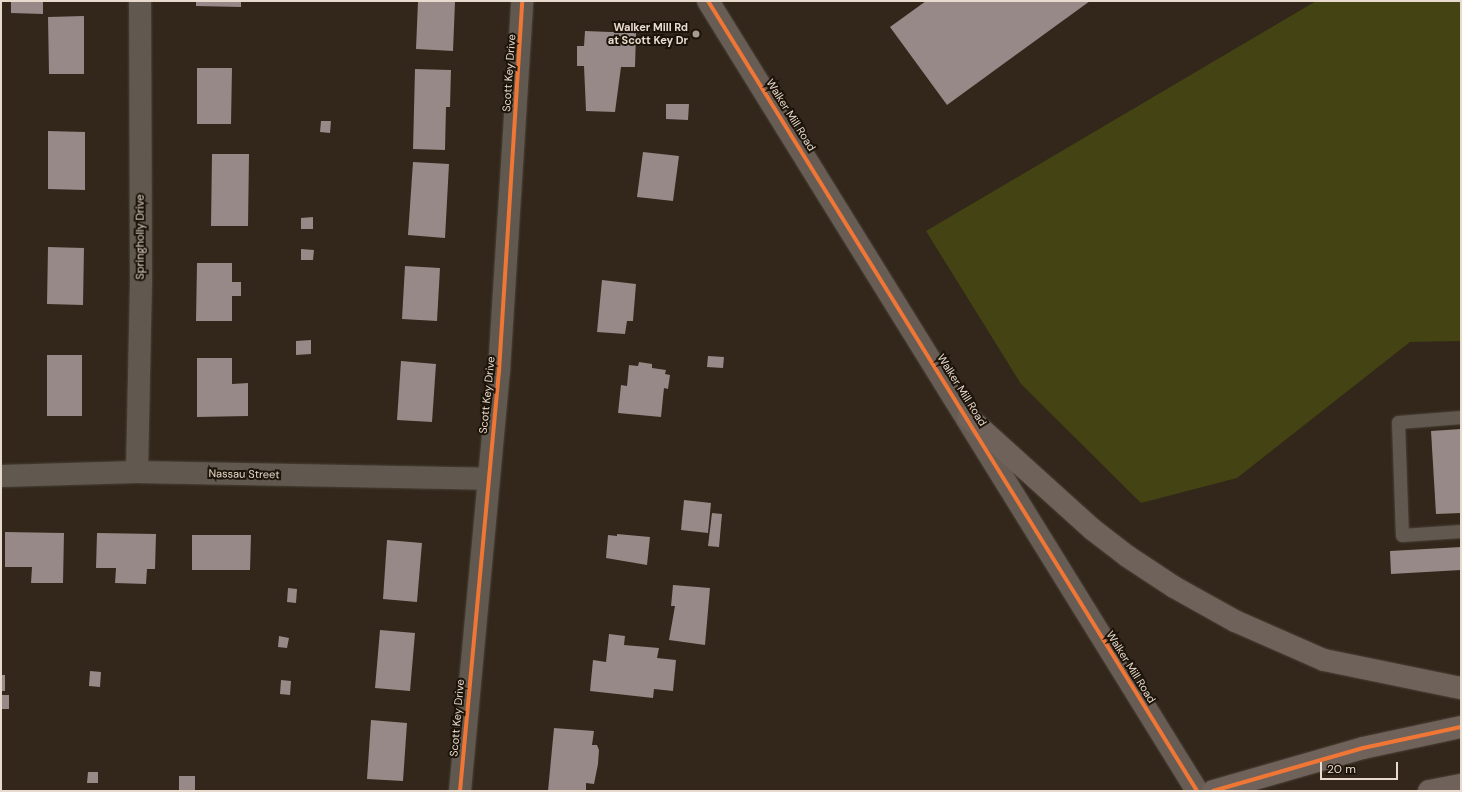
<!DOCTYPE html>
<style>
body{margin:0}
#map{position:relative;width:1462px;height:792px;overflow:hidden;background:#32271a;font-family:"DM Sans",sans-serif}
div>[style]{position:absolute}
.green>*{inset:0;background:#434313}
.building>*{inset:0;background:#968987}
.roads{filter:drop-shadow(0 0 1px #4a4137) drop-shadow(0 0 1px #4a4137)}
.lane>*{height:13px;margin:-6.5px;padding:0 6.5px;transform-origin:6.5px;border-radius:6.5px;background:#615950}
.street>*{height:22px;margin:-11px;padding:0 11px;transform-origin:11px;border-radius:11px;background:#615950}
.secondary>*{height:22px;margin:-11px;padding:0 11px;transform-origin:11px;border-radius:11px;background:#675d55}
.primary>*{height:22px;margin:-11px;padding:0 11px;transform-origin:11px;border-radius:11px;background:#6e625a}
.cycleway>*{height:4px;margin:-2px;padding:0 2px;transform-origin:2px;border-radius:2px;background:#f07635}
.dots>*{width:11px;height:11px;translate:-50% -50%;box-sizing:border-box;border:2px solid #1c1309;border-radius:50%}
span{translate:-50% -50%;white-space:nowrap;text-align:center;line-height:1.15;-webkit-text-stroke:4px #1c1309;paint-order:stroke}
.poi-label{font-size:11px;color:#e8dbcd;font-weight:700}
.right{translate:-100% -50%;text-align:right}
.street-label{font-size:11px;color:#e8dbcd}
.frame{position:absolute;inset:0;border:2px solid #e8dbcd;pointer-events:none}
.scale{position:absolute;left:1320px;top:762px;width:78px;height:18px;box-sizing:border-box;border:2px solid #e8dbcd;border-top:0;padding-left:5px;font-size:12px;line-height:14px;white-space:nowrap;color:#e8dbcd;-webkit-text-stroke:3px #1c1309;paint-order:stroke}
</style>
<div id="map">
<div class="green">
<i style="clip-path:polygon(1316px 1px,1461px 1px,1461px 341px,1410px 342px,1237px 478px,1141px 503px,1021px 384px,926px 231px)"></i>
</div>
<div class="building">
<i style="clip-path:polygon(11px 1px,43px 1px,43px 14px,11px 13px)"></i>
<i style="clip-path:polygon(196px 1px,241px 1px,241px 7px,196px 6px)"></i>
<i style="clip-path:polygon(418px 1px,455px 2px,453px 51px,416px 49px)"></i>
<i style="clip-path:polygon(926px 1px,1090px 1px,947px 105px,890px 27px)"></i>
<i style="clip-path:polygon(84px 16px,84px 74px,49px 74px,48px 17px)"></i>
<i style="clip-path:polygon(585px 31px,636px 33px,635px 67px,621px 67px,615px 112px,586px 111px,584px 66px,577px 66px,577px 46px,584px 46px)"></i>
<i style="clip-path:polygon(197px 68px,232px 68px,231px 124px,197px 124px)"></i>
<i style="clip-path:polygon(415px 69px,451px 70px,450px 107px,446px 107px,445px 150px,413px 149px)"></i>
<i style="clip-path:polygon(666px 104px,689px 104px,688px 120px,666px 119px)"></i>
<i style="clip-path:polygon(321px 121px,331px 121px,330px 133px,320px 132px)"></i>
<i style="clip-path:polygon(48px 131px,85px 132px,85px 190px,48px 189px)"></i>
<i style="clip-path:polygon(643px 152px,679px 156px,673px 201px,637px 197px)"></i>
<i style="clip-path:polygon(212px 154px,249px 154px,248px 226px,211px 226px)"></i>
<i style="clip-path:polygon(413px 162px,449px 164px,445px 238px,408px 235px)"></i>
<i style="clip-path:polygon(313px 217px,313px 229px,301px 229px,301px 218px)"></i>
<i style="clip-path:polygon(48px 247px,84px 248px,83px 305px,47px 304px)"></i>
<i style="clip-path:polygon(301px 249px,314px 250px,313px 260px,301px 260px)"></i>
<i style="clip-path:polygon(197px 263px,232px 263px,232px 282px,241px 282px,241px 296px,232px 296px,232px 321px,196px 321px)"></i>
<i style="clip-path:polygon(405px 266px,440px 268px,437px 321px,402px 319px)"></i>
<i style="clip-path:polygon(602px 280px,636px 284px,633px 321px,627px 321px,625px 334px,597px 332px)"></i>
<i style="clip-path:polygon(311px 340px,311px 354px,296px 355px,296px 341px)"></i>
<i style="clip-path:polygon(47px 355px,82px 355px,82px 416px,47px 416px)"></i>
<i style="clip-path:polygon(708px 356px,724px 357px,723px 368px,707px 367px)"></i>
<i style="clip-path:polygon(197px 358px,232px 358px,232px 384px,248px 383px,248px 416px,197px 417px)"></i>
<i style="clip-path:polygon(401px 361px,436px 364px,432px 422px,397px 420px)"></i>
<i style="clip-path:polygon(639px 362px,652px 364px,652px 368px,666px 370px,665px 374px,670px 375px,668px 389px,664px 388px,661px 417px,618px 413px,621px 385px,627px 386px,629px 365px,638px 366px)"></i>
<i style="clip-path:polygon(1461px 429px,1461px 513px,1436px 514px,1431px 431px)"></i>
<i style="clip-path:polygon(684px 500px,711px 503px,708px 533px,681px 530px)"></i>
<i style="clip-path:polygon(712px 513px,722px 514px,719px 547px,708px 546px)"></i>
<i style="clip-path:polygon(5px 532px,64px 533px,63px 583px,31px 583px,32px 567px,5px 567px)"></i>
<i style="clip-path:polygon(97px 533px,156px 534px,155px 569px,147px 569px,146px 584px,115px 583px,116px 568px,96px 568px)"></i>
<i style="clip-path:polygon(617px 534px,650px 537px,647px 565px,606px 558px,608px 535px,617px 536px)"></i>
<i style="clip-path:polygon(192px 535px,251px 535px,250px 570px,192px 570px)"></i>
<i style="clip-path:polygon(387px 540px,422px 543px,417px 602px,383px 599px)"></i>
<i style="clip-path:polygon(1461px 547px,1461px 570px,1391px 574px,1390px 551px)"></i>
<i style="clip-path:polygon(673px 585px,710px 588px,705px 645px,669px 640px,675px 606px,671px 606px)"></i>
<i style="clip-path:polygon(288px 588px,297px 589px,296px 603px,287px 602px)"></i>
<i style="clip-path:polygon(380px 630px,415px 633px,410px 691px,375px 688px)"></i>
<i style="clip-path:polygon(609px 634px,625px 636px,624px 645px,659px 648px,657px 658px,676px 660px,673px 691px,654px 689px,653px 698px,590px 691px,593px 660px,606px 662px)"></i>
<i style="clip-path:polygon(279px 636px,289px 638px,287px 648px,278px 647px)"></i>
<i style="clip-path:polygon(90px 671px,101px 672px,100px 687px,89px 686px)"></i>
<i style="clip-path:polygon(1px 675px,5px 675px,5px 691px,1px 691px)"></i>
<i style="clip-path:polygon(281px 680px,291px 681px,290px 695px,280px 694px)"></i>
<i style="clip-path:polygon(1px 695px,9px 695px,9px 709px,1px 709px)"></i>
<i style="clip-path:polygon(371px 720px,407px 723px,403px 781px,367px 779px)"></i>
<i style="clip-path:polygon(554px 728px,594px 731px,592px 745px,597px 745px,599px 750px,598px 764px,594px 784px,586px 783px,586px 791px,548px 791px)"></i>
<i style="clip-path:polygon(88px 772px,98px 772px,98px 783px,87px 783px)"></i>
<i style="clip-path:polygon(179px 776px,195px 776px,195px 791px,179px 791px)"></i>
</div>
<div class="roads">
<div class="lane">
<i style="left:1461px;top:417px;width:63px;rotate:175.5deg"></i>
<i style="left:1398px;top:422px;width:113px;rotate:88deg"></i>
<i style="left:1402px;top:535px;width:59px;rotate:-3.9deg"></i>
</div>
<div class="street">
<i style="left:137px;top:472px;width:196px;rotate:-88.8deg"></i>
<i style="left:141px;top:276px;width:275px;rotate:-90.2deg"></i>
<i style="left:1px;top:476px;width:136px;rotate:-1.7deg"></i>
<i style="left:137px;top:472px;width:351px;rotate:1.1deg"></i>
<i style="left:460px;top:791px;width:422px;rotate:-84.7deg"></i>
<i style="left:499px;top:371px;width:371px;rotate:-86.4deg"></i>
</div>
<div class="secondary">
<i style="left:708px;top:1px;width:929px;rotate:58.24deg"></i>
</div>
<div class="primary">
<i style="left:968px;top:417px;width:167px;rotate:42.1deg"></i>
<i style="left:1092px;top:529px;width:44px;rotate:37.6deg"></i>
<i style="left:1127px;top:556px;width:56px;rotate:33.4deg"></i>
<i style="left:1174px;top:587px;width:70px;rotate:29.1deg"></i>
<i style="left:1235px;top:621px;width:97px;rotate:23.7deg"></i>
<i style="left:1324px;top:660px;width:140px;rotate:11.6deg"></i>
<i style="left:1213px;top:791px;width:156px;rotate:-16deg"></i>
<i style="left:1363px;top:748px;width:100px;rotate:-12.1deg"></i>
<i style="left:1429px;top:791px;width:33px;rotate:-11deg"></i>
</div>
</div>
<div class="cycleway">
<i style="left:708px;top:1px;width:929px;rotate:58.24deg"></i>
<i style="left:460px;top:791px;width:422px;rotate:-84.7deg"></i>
<i style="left:499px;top:371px;width:371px;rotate:-86.4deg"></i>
<i style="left:1213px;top:791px;width:156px;rotate:-16deg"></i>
<i style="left:1363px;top:748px;width:100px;rotate:-12.1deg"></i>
</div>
<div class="dots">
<i style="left:696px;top:34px;background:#a89c8e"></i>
</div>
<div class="poi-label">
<span class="right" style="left:688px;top:34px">Walker Mill Rd<br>at Scott Key Dr</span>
</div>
<div class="street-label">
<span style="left:509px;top:73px;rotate:-86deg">Scott Key Drive</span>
<span style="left:791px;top:115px;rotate:58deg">Walker Mill Road</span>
<span style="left:140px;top:237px;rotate:-90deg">Springholly Drive</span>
<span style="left:962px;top:390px;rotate:58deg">Walker Mill Road</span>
<span style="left:487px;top:395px;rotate:-84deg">Scott Key Drive</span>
<span style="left:244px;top:474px;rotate:1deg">Nassau Street</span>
<span style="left:1131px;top:667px;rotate:58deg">Walker Mill Road</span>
<span style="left:457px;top:718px;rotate:-85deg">Scott Key Drive</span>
</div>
<div class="frame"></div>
<div class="scale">20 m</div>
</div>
